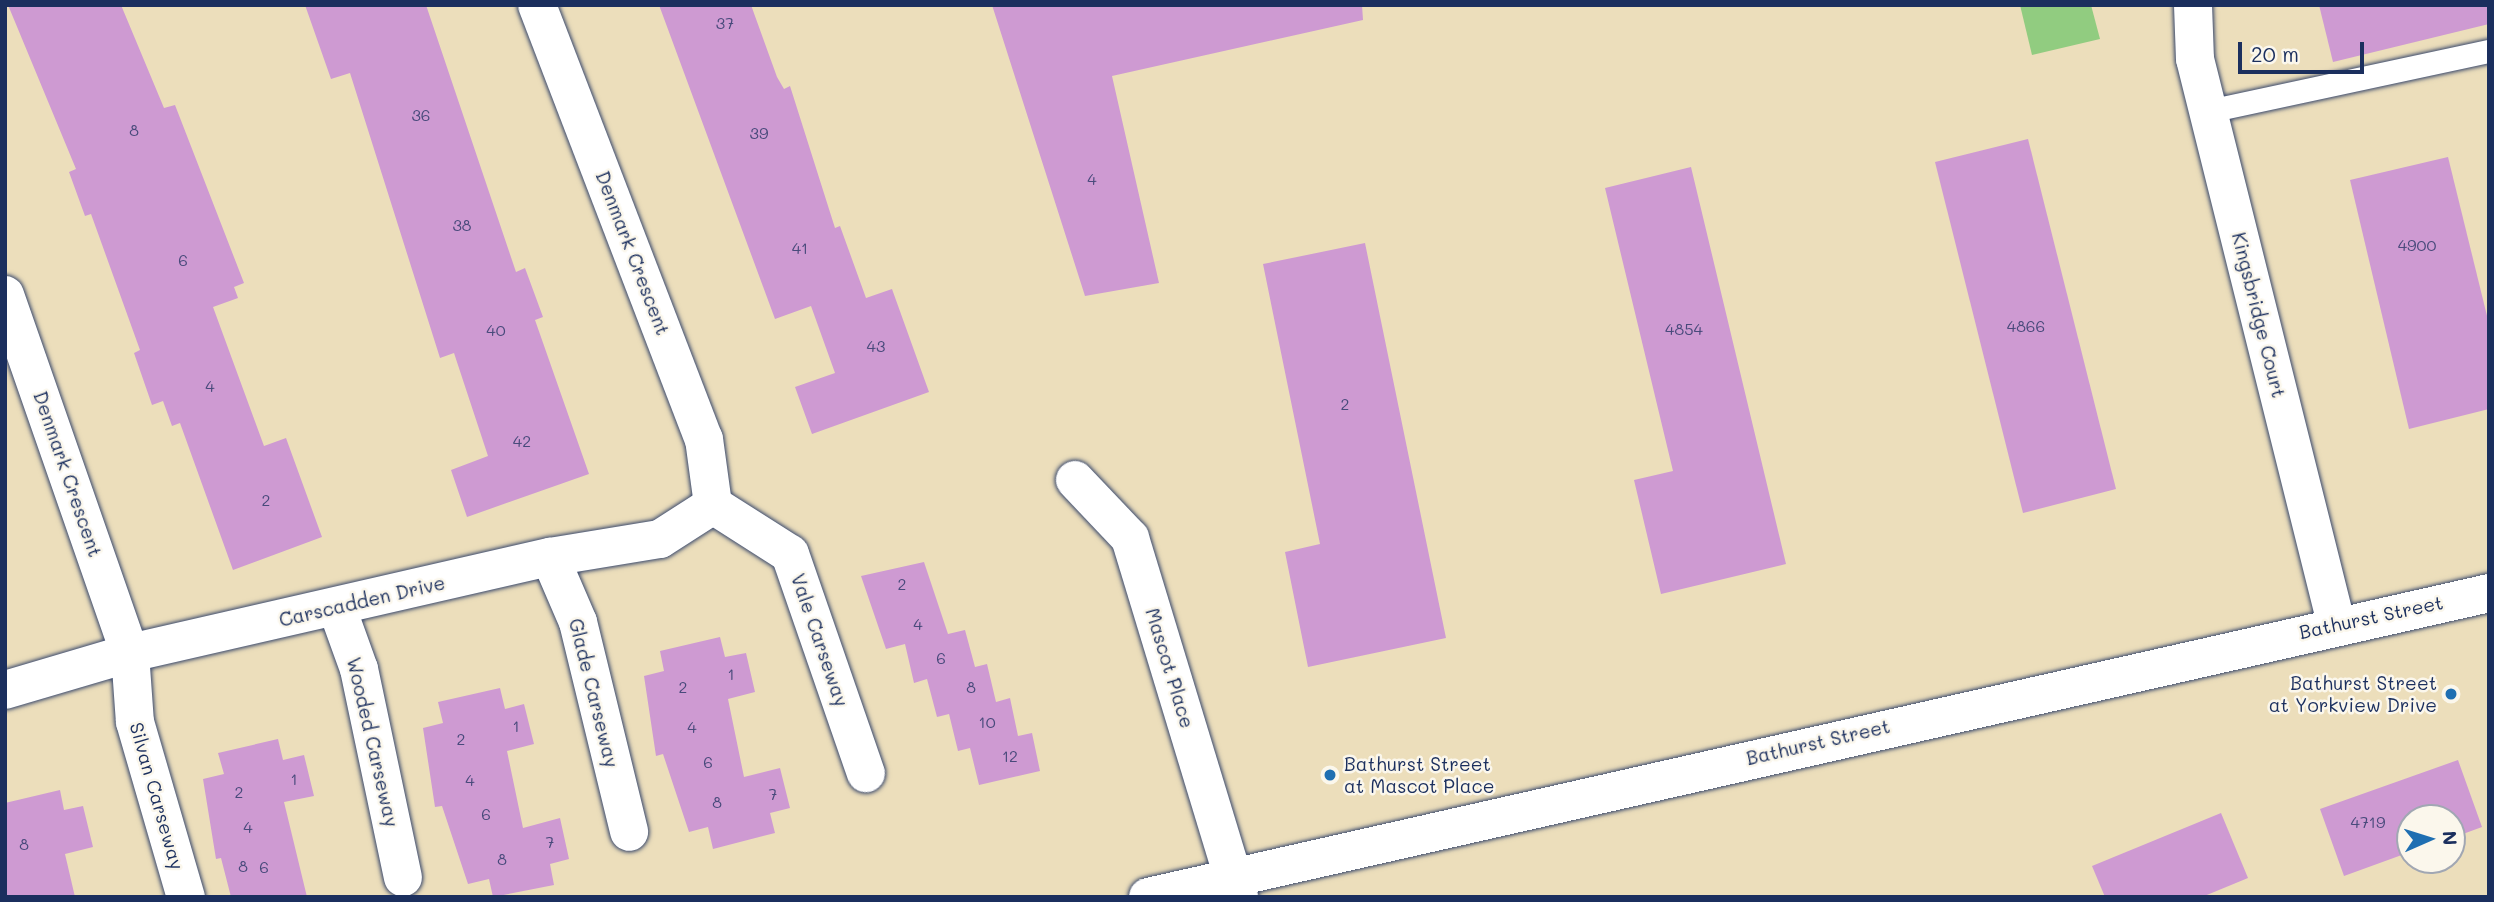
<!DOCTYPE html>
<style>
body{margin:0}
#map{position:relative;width:2494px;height:902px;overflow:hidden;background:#ecdebb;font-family:Mali,sans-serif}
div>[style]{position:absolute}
.green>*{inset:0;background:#91cc80}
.building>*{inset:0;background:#ce9ad2}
.roads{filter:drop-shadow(0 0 2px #3a496c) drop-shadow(0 0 2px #3a496c)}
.lane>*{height:23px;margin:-11.5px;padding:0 11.5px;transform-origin:11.5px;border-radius:11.5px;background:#fff}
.street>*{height:38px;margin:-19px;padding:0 19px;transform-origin:19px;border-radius:19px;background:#fff}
.secondary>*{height:38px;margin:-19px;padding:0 19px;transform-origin:19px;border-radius:19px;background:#fff}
.dots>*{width:19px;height:19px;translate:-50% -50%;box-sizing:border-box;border:4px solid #fbf7ec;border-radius:50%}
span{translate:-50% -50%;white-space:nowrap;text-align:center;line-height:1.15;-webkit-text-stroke:5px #fbf7ec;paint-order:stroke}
.number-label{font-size:16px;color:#484a7b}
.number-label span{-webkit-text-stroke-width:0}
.street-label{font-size:19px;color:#1b2f5e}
.poi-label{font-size:19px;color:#1b2f5e}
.right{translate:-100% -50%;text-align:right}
.left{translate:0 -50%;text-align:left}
.frame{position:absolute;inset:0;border:7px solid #1b2f5e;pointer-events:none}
.north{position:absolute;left:2396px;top:804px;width:70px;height:70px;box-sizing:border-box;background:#fbf7ec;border:2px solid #a1a7b3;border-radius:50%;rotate:87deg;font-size:19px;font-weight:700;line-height:28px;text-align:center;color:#1b2f5e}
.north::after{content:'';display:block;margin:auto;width:24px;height:32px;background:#1f6fb2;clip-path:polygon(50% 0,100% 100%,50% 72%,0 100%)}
.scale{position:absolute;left:2238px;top:42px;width:126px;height:32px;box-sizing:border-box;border:4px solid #1b2f5e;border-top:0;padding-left:9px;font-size:21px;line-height:24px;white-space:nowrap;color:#1b2f5e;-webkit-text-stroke:5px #fbf7ec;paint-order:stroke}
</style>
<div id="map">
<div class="green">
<i style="clip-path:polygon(2020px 5px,2091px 5px,2100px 39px,2032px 55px)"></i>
</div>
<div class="building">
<i style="clip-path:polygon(8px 5px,121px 5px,164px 108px,175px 105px,244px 283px,234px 287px,238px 298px,213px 307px,264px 446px,286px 438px,322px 537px,233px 570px,180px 423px,172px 426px,163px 401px,152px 405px,134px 353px,140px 350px,91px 214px,85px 216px,69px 172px,76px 169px)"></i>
<i style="clip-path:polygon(305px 5px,426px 5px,516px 272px,525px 268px,543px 317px,535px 320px,589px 474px,467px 517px,451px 470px,488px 456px,454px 353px,440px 358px,350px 73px,331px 79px)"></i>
<i style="clip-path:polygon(659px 5px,751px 5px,777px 77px,784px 89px,790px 86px,835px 228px,840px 226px,866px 298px,892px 289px,929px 392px,812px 434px,795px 387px,835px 373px,811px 306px,775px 319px)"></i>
<i style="clip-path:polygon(992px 5px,1362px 5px,1363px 20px,1112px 76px,1159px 283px,1085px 296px)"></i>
<i style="clip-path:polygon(2319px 5px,2489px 5px,2489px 24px,2333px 62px)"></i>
<i style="clip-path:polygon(2028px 139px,2116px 489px,2023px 513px,1935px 162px)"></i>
<i style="clip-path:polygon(2448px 157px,2489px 324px,2489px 409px,2409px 429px,2350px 180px)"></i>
<i style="clip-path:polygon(1691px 167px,1786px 564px,1661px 594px,1634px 480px,1673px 471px,1605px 188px)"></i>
<i style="clip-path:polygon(1365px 243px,1446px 638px,1308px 667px,1285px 552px,1320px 544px,1263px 264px)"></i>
<i style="clip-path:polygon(924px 562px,948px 634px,965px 630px,975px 667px,987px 664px,996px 702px,1010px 698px,1018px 736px,1032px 733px,1040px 771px,979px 785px,970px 748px,958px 751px,949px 714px,937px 717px,927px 679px,914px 683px,905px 644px,886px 649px,861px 576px)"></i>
<i style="clip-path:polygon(720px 637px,725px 657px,746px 653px,755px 692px,728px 699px,744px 777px,780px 768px,790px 808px,770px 813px,775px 833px,713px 849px,708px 827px,689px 832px,663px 754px,656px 756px,644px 676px,664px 671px,660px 651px)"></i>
<i style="clip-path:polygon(500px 688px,505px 709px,524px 704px,534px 744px,507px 751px,523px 828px,560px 818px,569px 859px,550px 864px,554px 885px,493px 897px,489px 879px,468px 884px,442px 806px,435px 807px,423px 728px,443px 723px,438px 702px)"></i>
<i style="clip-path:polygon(278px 739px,283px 760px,304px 755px,314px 796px,284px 802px,307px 897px,231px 897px,221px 858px,216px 859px,203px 779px,224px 774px,218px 753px)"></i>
<i style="clip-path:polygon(2458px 760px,2482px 827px,2452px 838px,2452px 818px,2410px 818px,2410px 852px,2344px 876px,2320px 809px)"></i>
<i style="clip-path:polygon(60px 790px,64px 810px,83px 806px,93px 847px,65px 854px,75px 897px,5px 897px,5px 803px)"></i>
<i style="clip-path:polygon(2221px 813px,2248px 878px,2202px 897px,2105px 897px,2092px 866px)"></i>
</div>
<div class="roads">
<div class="lane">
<i style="left:2208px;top:111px;width:287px;rotate:-12.1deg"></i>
</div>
<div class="street">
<i style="left:537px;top:5px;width:465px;rotate:69deg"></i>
<i style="left:704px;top:439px;width:67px;rotate:82.2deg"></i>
<i style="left:2193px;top:5px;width:54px;rotate:87.9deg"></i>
<i style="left:2195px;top:59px;width:581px;rotate:75.96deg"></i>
<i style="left:5px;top:295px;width:379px;rotate:70.8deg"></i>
<i style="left:130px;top:653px;width:69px;rotate:85.9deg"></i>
<i style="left:135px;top:722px;width:182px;rotate:73.8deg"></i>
<i style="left:1075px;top:480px;width:80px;rotate:46.5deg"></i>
<i style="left:1130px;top:538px;width:375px;rotate:73.1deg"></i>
<i style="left:713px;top:505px;width:91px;rotate:32.5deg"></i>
<i style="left:790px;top:554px;width:232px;rotate:70.9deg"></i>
<i style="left:550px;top:557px;width:71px;rotate:66.7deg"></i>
<i style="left:578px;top:622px;width:216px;rotate:76.3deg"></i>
<i style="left:337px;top:608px;width:65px;rotate:70.2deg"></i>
<i style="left:359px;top:669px;width:213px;rotate:78.1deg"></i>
<i style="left:5px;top:690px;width:130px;rotate:-16.5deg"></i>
<i style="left:130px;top:653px;width:431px;rotate:-12.9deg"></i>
<i style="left:550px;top:557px;width:111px;rotate:-9.3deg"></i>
<i style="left:660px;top:539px;width:63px;rotate:-32.7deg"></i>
</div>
<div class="secondary">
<i style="left:1148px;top:897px;width:1375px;rotate:-12.77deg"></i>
</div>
</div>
<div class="dots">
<i style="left:2451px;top:694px;background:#1f6fb2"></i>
<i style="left:1330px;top:775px;background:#1f6fb2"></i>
</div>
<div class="number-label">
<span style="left:725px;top:23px">37</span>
<span style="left:421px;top:115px">36</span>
<span style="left:134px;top:130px">8</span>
<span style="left:759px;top:133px">39</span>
<span style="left:1092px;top:179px">4</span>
<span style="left:462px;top:225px">38</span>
<span style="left:2417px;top:245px">4900</span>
<span style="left:800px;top:248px">41</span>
<span style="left:183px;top:260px">6</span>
<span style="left:2026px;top:326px">4866</span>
<span style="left:1684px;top:329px">4854</span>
<span style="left:496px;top:330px">40</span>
<span style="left:876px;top:346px">43</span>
<span style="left:210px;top:386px">4</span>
<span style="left:1345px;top:404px">2</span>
<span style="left:522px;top:441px">42</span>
<span style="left:266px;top:500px">2</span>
<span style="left:902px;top:584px">2</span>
<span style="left:918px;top:624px">4</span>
<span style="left:941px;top:658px">6</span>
<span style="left:731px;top:674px">1</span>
<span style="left:683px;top:687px">2</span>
<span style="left:971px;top:687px">8</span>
<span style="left:987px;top:722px">10</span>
<span style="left:516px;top:726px">1</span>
<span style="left:692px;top:727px">4</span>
<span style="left:461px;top:739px">2</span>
<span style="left:1010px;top:756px">12</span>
<span style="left:708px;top:762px">6</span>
<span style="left:294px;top:779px">1</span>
<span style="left:470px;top:780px">4</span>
<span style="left:239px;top:792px">2</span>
<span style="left:773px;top:794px">7</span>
<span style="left:717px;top:802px">8</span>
<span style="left:486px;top:814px">6</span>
<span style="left:2368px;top:822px">4719</span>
<span style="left:248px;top:827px">4</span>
<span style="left:550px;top:842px">7</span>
<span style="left:24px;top:844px">8</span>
<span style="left:502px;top:859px">8</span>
<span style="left:243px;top:866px">8</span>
<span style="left:264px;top:867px">6</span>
</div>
<div class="street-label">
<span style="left:633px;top:253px;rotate:69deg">Denmark Crescent</span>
<span style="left:2259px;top:315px;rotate:76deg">Kingsbridge Court</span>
<span style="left:68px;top:474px;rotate:71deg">Denmark Crescent</span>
<span style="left:362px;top:601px;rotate:-13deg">Carscadden Drive</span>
<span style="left:2371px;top:617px;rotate:-12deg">Bathurst Street</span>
<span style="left:820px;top:640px;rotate:71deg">Vale Carseway</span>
<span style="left:1170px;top:668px;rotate:73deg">Mascot Place</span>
<span style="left:594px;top:693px;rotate:76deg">Glade Carseway</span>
<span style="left:373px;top:742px;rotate:77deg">Wooded Carseway</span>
<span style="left:1818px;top:742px;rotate:-13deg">Bathurst Street</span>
<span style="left:157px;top:796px;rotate:74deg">Silvan Carseway</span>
</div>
<div class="poi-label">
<span class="right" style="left:2437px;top:694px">Bathurst Street<br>at Yorkview Drive</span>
<span class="left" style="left:1344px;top:775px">Bathurst Street<br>at Mascot Place</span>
</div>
<div class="frame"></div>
<div class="north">N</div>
<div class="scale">20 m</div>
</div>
